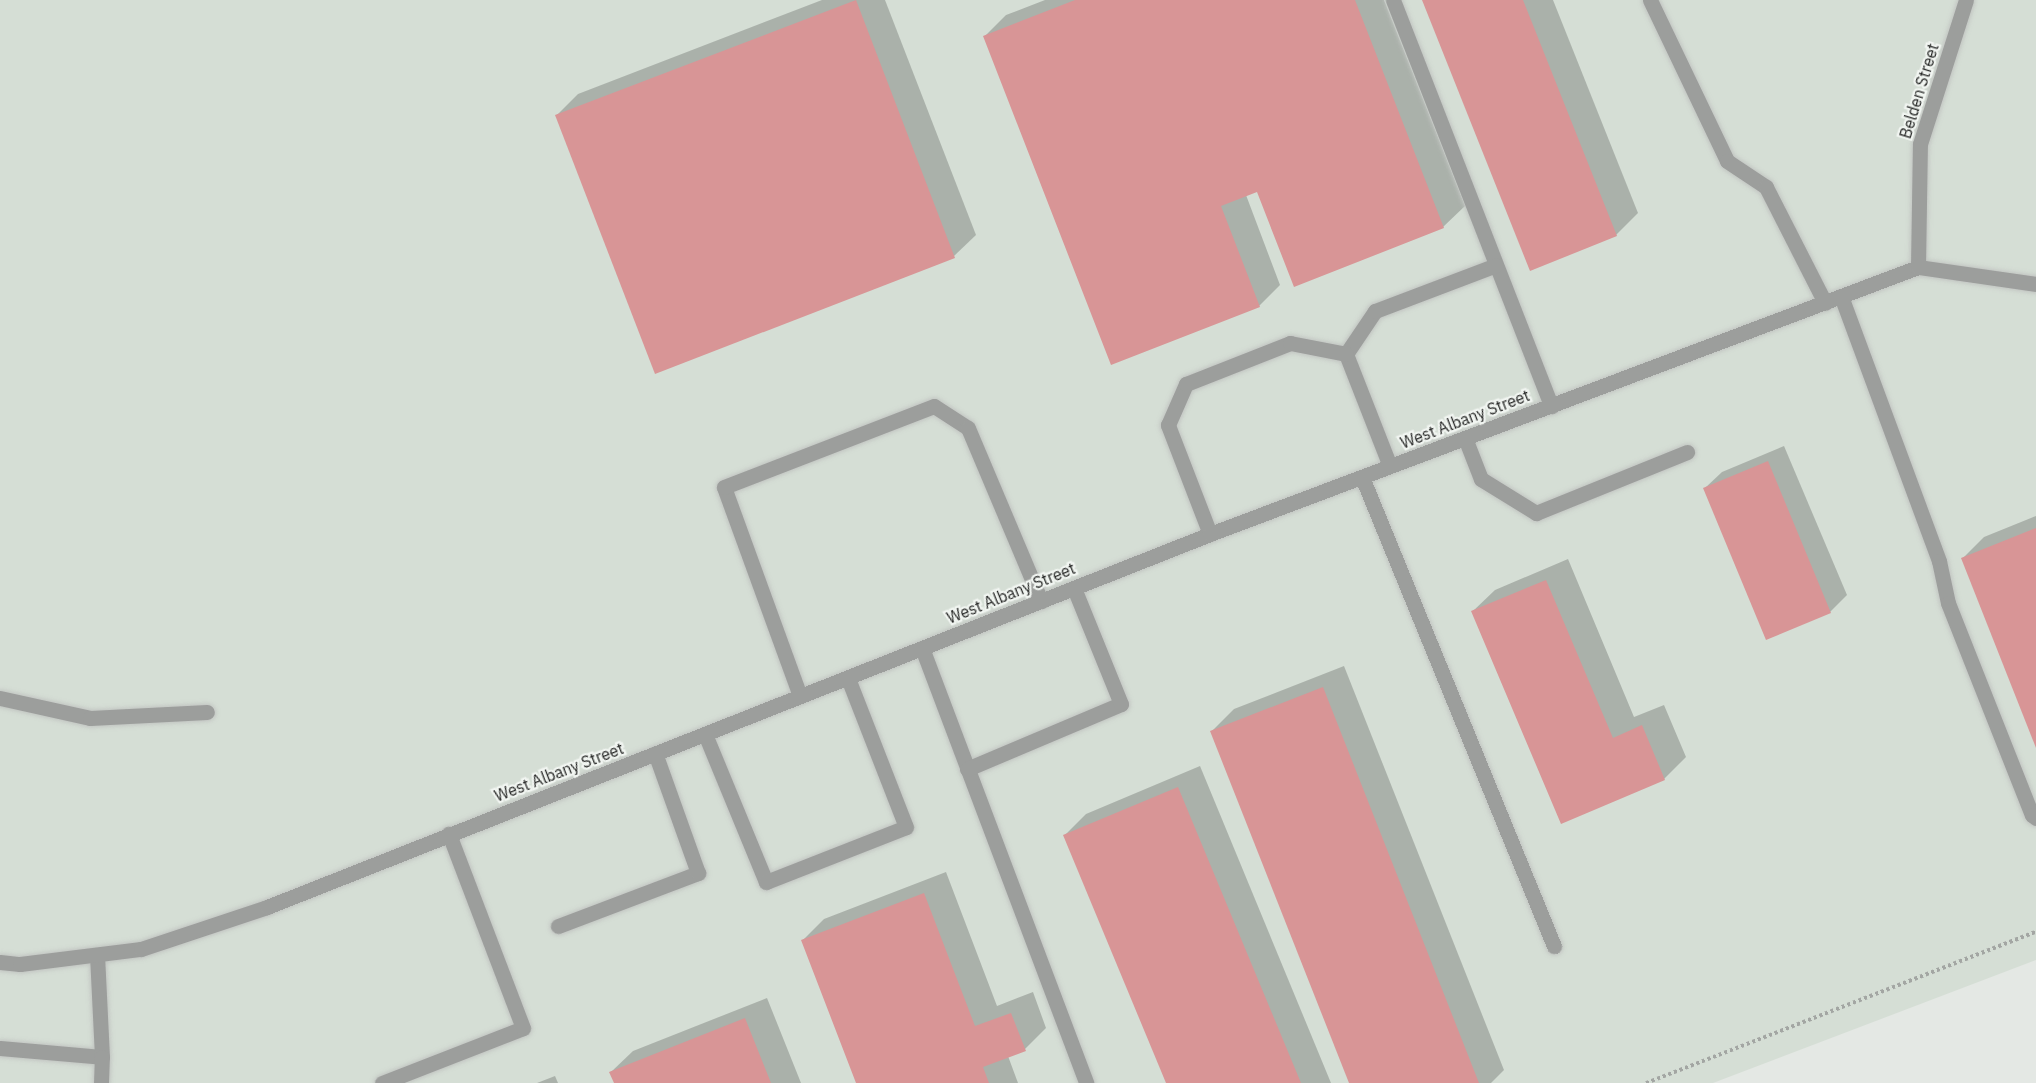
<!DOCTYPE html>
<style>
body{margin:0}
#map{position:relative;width:2036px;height:1083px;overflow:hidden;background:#e4e8e4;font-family:"IBM Plex Sans",sans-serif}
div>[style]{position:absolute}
.built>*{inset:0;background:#d5ded5}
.shadow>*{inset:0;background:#0003}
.building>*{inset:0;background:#d89596}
.path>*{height:4px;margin-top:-2px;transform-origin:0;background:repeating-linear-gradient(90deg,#a3a6a3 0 3px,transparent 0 6px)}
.roads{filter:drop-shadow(0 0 2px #c2c5c2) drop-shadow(0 0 2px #c2c5c2)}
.lane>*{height:15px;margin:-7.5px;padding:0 7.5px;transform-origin:7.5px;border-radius:7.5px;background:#9c9e9c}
.street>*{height:15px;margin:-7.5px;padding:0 7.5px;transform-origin:7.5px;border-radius:7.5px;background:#9c9e9c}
span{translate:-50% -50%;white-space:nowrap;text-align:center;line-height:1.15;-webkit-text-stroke:4.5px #f1f5f1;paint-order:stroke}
.street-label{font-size:16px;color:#252625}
</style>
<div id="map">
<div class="built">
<i style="clip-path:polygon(0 0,2036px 0,2036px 960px,1713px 1083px,0 1083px)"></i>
</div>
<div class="shadow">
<i style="clip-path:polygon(822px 0,885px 0,976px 235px,954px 256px,556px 116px,578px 94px)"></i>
<i style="clip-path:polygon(1045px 0,1384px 0,1465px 206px,1443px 227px,1258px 190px,1246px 195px,1280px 285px,1259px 306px,985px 36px,1006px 15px)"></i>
<i style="clip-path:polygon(1424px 0,1553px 0,1638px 213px,1616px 235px)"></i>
<i style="clip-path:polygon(1784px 446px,1847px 595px,1830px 612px,1705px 488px,1722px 472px)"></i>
<i style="clip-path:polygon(2036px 516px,2036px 744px,1963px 558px,1984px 537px)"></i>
<i style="clip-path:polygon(1568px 559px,1634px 717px,1664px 705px,1686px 757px,1664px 779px,1562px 822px,1473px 611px,1495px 590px)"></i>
<i style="clip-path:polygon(1344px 666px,1504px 1070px,1491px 1083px,1351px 1083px,1212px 731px,1234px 709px)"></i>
<i style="clip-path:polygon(1200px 766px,1331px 1083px,1168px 1083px,1065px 835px,1086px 814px)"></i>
<i style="clip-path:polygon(946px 872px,997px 1006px,1033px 992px,1046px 1028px,1025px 1049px,1008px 1056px,1018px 1083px,857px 1083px,803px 940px,824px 919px)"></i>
<i style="clip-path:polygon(767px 998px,801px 1083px,615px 1083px,611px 1072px,633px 1051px)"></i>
<i style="clip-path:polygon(555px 1076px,558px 1083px,537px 1083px)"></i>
</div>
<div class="building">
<i style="clip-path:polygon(856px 0,955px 258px,655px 374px,555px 115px)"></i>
<i style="clip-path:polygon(1075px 0,1355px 0,1444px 228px,1294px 287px,1257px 192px,1221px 206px,1260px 307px,1111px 365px,983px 36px)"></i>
<i style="clip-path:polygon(1422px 0,1523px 0,1617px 236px,1530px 271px)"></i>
<i style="clip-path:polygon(1768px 461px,1831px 613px,1766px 640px,1703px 488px)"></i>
<i style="clip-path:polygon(2036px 528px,2036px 748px,1961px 558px)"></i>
<i style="clip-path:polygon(1546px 580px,1613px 738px,1642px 725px,1665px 780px,1561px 824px,1471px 611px)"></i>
<i style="clip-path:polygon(1323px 687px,1479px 1083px,1349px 1083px,1210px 731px)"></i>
<i style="clip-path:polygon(1178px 787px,1301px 1083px,1166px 1083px,1063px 835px)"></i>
<i style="clip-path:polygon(924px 893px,975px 1026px,1011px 1013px,1026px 1051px,983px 1067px,989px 1083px,856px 1083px,801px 940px)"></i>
<i style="clip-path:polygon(745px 1018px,771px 1083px,614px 1083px,609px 1072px)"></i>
</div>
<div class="path">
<i style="left:1646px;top:1083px;width:418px;rotate:-21.2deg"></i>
</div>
<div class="roads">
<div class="lane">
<i style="left:1393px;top:0;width:436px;rotate:68.7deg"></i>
<i style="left:1650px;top:0;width:178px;rotate:64.4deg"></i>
<i style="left:1727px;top:161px;width:47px;rotate:33.7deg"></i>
<i style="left:1766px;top:187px;width:130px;rotate:63deg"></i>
<i style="left:1841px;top:296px;width:283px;rotate:69.7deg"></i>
<i style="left:1939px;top:561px;width:43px;rotate:77.9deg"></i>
<i style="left:1948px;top:603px;width:228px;rotate:68.4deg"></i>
<i style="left:2032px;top:815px;width:5px;rotate:37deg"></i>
<i style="left:1346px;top:354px;width:52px;rotate:-56deg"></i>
<i style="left:1375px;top:311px;width:129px;rotate:-20.8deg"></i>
<i style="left:1346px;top:354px;width:120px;rotate:68.6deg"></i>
<i style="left:1465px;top:438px;width:44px;rotate:68.7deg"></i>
<i style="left:1481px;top:479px;width:65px;rotate:31.7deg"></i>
<i style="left:1536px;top:513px;width:163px;rotate:-22deg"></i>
<i style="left:1362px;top:477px;width:507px;rotate:67.74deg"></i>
<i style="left:1210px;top:534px;width:117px;rotate:-111.1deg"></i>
<i style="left:1168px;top:425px;width:45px;rotate:-66.3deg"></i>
<i style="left:1186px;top:384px;width:112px;rotate:-21.5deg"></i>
<i style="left:1290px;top:343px;width:57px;rotate:11.1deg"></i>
<i style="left:922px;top:648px;width:465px;rotate:69.3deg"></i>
<i style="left:800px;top:696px;width:222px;rotate:-110deg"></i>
<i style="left:724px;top:487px;width:225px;rotate:-21.1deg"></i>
<i style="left:934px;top:406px;width:40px;rotate:32.9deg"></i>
<i style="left:968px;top:428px;width:188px;rotate:67.1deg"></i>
<i style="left:0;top:698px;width:92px;rotate:12.5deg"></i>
<i style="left:90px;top:718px;width:117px;rotate:-2.9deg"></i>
<i style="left:705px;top:734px;width:160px;rotate:67.6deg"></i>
<i style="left:766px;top:882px;width:150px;rotate:-21.4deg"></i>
<i style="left:906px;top:827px;width:160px;rotate:-111.3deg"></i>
<i style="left:967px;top:769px;width:167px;rotate:-22.9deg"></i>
<i style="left:1121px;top:704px;width:125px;rotate:-112.1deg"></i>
<i style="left:558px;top:926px;width:150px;rotate:-20.7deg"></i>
<i style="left:698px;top:873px;width:127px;rotate:-109.7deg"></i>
<i style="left:0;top:1048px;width:102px;rotate:5deg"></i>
<i style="left:102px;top:1057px;width:102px;rotate:-92.8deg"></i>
<i style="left:101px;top:1083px;width:26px;rotate:-88deg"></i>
<i style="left:382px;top:1083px;width:151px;rotate:-21.3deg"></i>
<i style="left:523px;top:1028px;width:208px;rotate:-110.9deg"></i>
</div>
<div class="street">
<i style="left:1918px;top:267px;width:123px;rotate:-89.1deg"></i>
<i style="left:1920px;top:144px;width:151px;rotate:-72.3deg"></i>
<i style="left:0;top:962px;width:20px;rotate:6deg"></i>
<i style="left:20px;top:964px;width:122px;rotate:-7.1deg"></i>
<i style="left:141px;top:949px;width:133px;rotate:-18.4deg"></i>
<i style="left:267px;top:907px;width:1014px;rotate:-21.58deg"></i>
<i style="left:1210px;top:534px;width:757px;rotate:-20.66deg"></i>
<i style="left:1918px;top:267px;width:119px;rotate:8.2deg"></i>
</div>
</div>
<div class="street-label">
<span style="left:1919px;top:91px;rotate:-73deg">Belden Street</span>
<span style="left:1465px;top:419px;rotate:-21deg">West Albany Street</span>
<span style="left:1011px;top:593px;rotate:-22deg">West Albany Street</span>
<span style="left:559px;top:772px;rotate:-21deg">West Albany Street</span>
</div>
</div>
